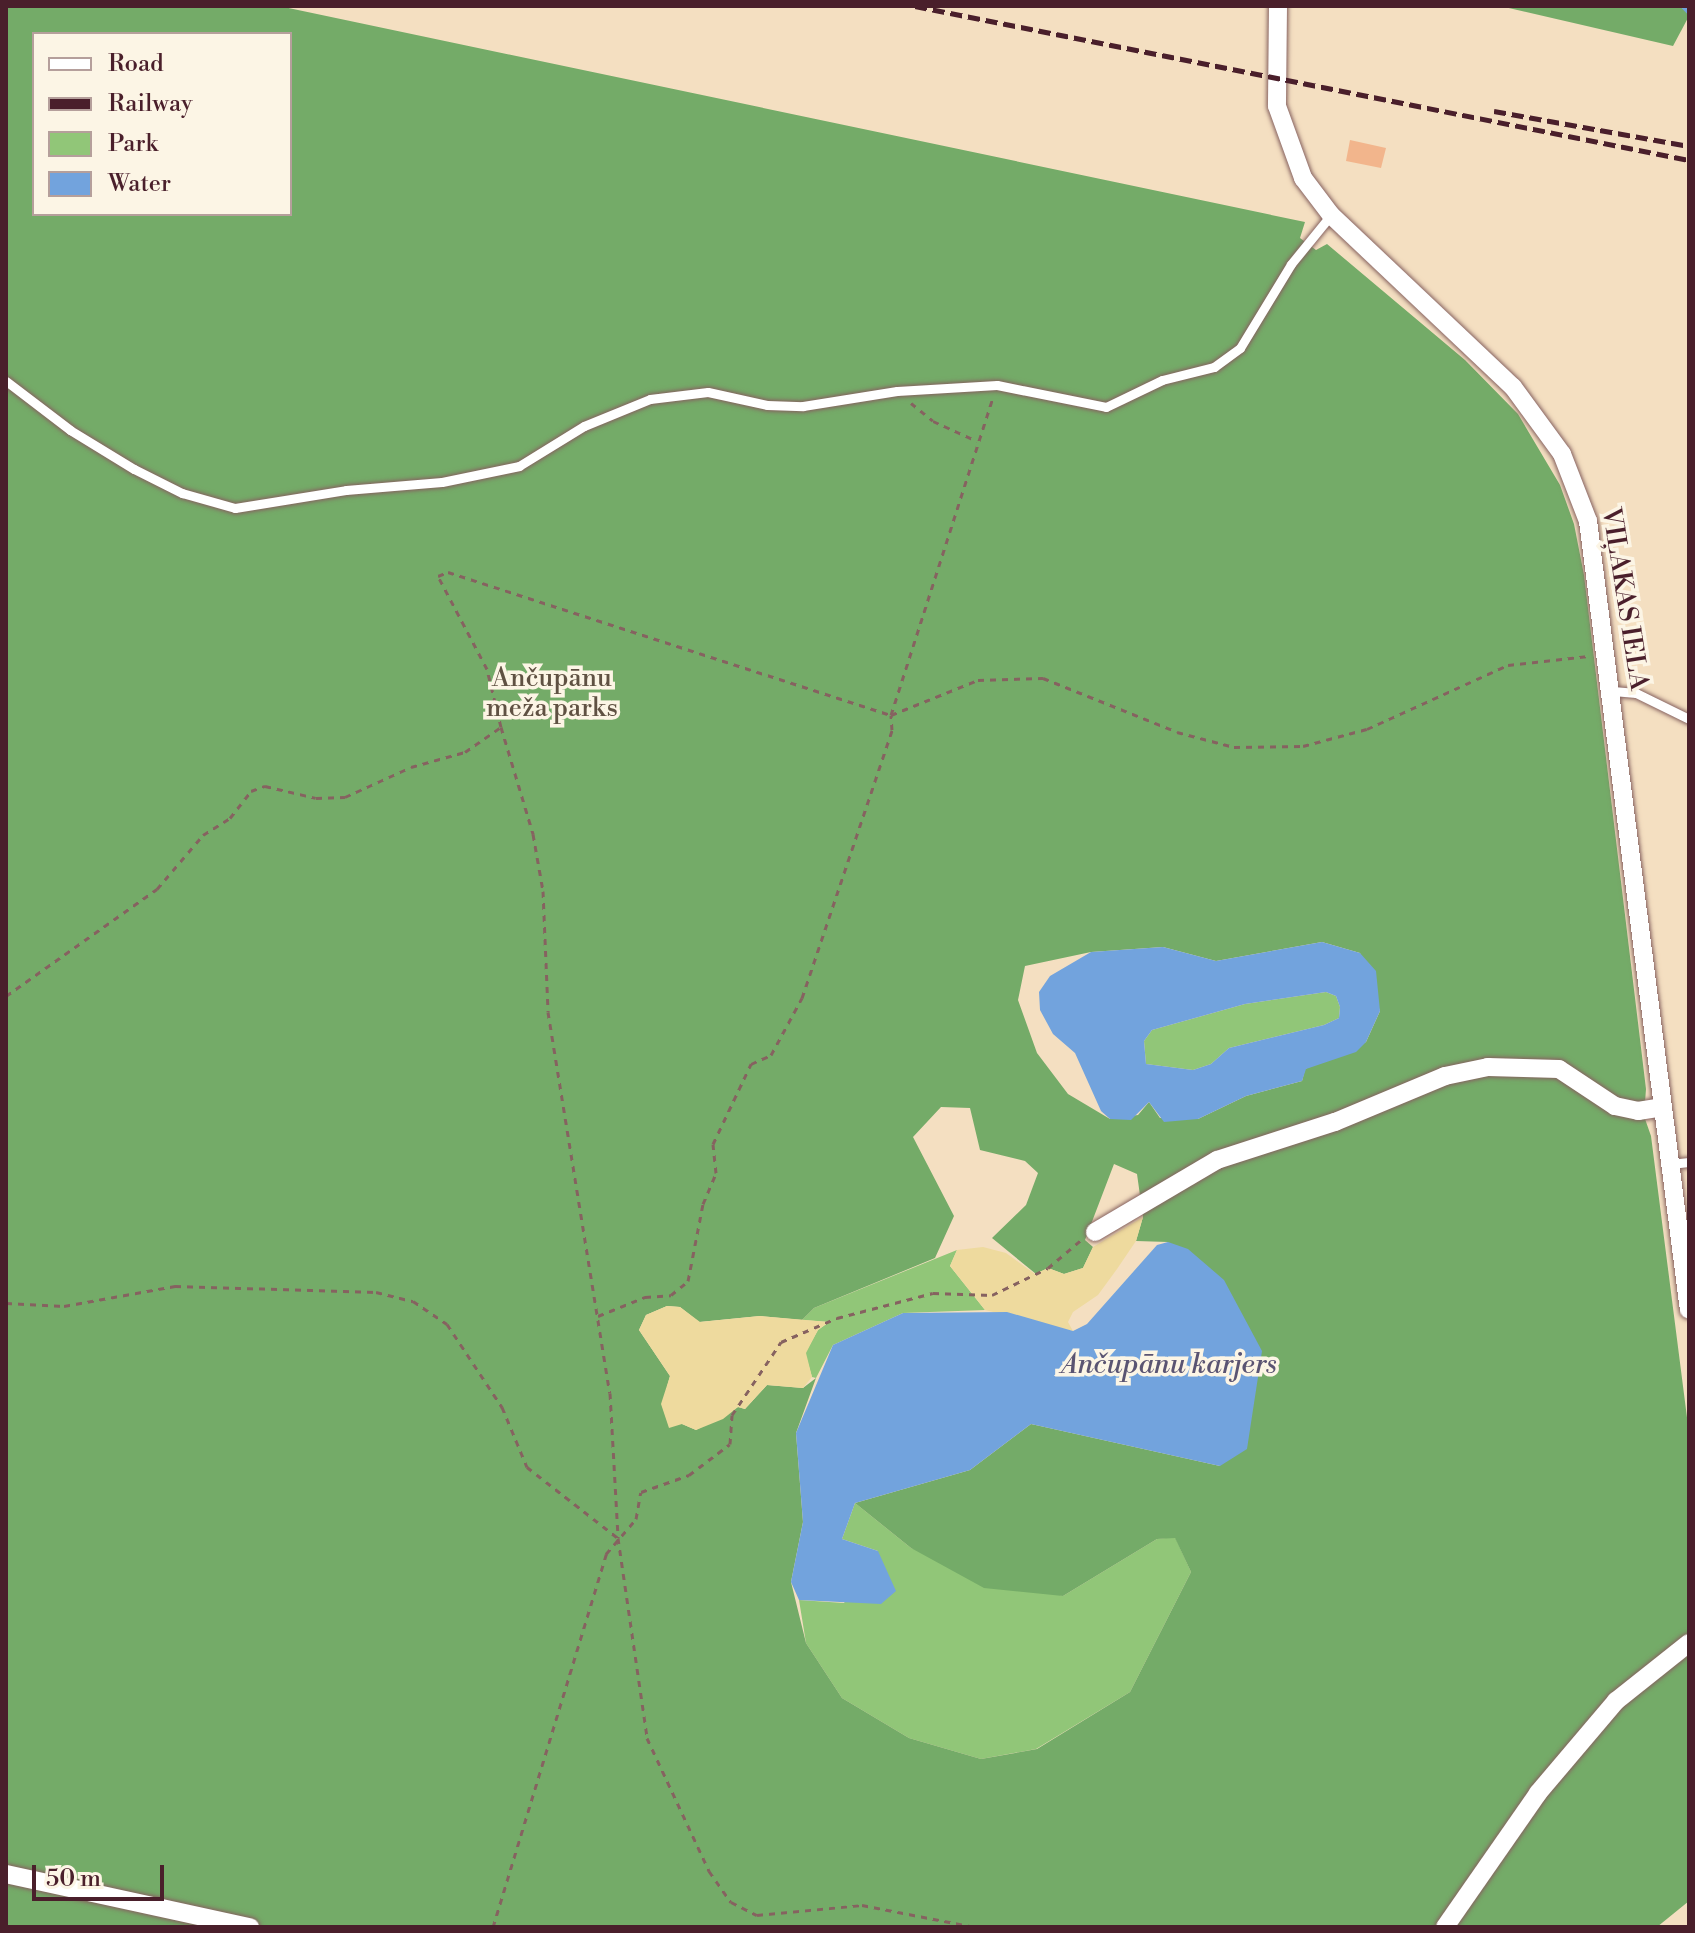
<!DOCTYPE html>
<meta charset="utf-8">
<style>
body{margin:0}
#map{position:relative;width:1695px;height:1933px;overflow:hidden;background:#f4dfc1;font-family:"Libre Bodoni",serif}
div>[style]{position:absolute}
.green>*{inset:0;background:#91c678}
.forest>*{inset:0;background:#74ab68}
.sand>*{inset:0;background:#eeda9e}
.water>*{inset:0;background:#72a3dd}
.stream>*{height:5px;margin:-2.5px;padding:0 2.5px;transform-origin:2.5px;border-radius:2.5px;background:#72a3dd}
.building>*{inset:0;background:#f2b58c}
.path>*{height:3px;margin-top:-1.5px;transform-origin:0;background:repeating-linear-gradient(90deg,#866260 0 6px,transparent 0 12px)}
.roads{filter:drop-shadow(0 0 2px #866260) drop-shadow(0 0 2px #866260)}
.lane>*{height:9px;margin:-4.5px;padding:0 4.5px;transform-origin:4.5px;border-radius:4.5px;background:#fff}
.street>*{height:18px;margin:-9px;padding:0 9px;transform-origin:9px;border-radius:9px;background:#fff}
.rail>*{height:5px;margin-top:-2.5px;transform-origin:0;background:repeating-linear-gradient(90deg,#4a1f2b 0 12px,transparent 0 18px)}
span{translate:-50% -50%;white-space:nowrap;text-align:center;line-height:1.15;-webkit-text-stroke:7px #fcf5e5;paint-order:stroke}
.street-label{font-size:26px;color:#4a1f2b}
.park-label{font-size:26px;color:#5f5142}
.water-label{font-size:28px;color:#5a5472;font-style:italic}
.frame{position:absolute;inset:0;border:8px solid #4a1f2b;pointer-events:none}
.legend{position:absolute;left:32px;top:32px;width:260px;height:184px;box-sizing:border-box;background:#fcf5e5;border:2px solid #b59f9b;margin:0;padding:10px 14px;list-style:none;font-size:24px;color:#4a1f2b}
.legend li{display:flex;align-items:center;gap:16px;height:40px}
.legend b{width:40px;border:2px solid #b59f9b}
.scale{position:absolute;left:32px;top:1865px;width:132px;height:36px;box-sizing:border-box;border:4px solid #4a1f2b;border-top:0;padding-left:10px;font-size:24px;line-height:28px;white-space:nowrap;color:#4a1f2b;-webkit-text-stroke:6px #fcf5e5;paint-order:stroke}
</style>
<div id="map">
<div class="green">
<i style="clip-path:polygon(1326px 992px,1336px 996px,1340px 1007px,1339px 1018px,1324px 1025px,1229px 1048px,1211px 1064px,1193px 1070px,1146px 1064px,1144px 1041px,1152px 1030px,1245px 1004px)"></i>
<i style="clip-path:polygon(957px 1250px,950px 1266px,985px 1310px,903px 1313px,833px 1345px,816px 1378px,812px 1377px,805px 1353px,818px 1330px,829px 1322px,802px 1320px,814px 1308px)"></i>
<i style="clip-path:polygon(855px 1503px,911px 1548px,1063px 1596px,1157px 1539px,1175px 1537px,1191px 1572px,1130px 1692px,1036px 1749px,981px 1759px,909px 1738px,842px 1698px,806px 1643px,799px 1600px,844px 1603px,878px 1551px,842px 1539px)"></i>
</div>
<div class="forest">
<i style="clip-path:polygon(evenodd,6px 6px,279px 6px,1305px 222px,1300px 238px,1316px 250px,1327px 244px,1465px 360px,1518px 414px,1560px 485px,1574px 524px,1584px 575px,1646px 1089px,1644px 1116px,1651px 1136px,1689px 1433px,1689px 1901px,1657px 1927px,6px 1927px,6px 6px,34px 34px,290px 34px,290px 214px,34px 214px,34px 34px,6px 6px,1322px 942px,1360px 953px,1380px 1011px,1366px 1042px,1305px 1069px,1302px 1081px,1246px 1096px,1198px 1119px,1160px 1118px,1149px 1102px,1138px 1115px,1110px 1119px,1068px 1094px,1037px 1053px,1018px 1000px,1025px 966px,1091px 952px,1163px 947px,1216px 961px,1322px 942px,6px 6px,941px 1107px,970px 1108px,980px 1150px,1025px 1161px,1038px 1173px,1026px 1205px,992px 1238px,1036px 1274px,1048px 1268px,1064px 1274px,1083px 1268px,1093px 1247px,1085px 1240px,1114px 1164px,1137px 1174px,1143px 1217px,1136px 1241px,1168px 1242px,1220px 1466px,1031px 1424px,970px 1470px,855px 1503px,911px 1548px,984px 1588px,1063px 1596px,1157px 1539px,1175px 1538px,1191px 1572px,1130px 1692px,1037px 1749px,981px 1759px,909px 1738px,842px 1698px,806px 1643px,791px 1582px,803px 1522px,796px 1433px,816px 1378px,803px 1388px,767px 1385px,745px 1409px,738px 1407px,696px 1430px,682px 1424px,667px 1387px,670px 1376px,639px 1330px,646px 1315px,667px 1306px,680px 1307px,699px 1322px,760px 1316px,802px 1320px,814px 1308px,935px 1258px,954px 1216px,913px 1137px,941px 1107px)"></i>
<i style="clip-path:polygon(1500px 6px,1689px 6px,1689px 16px,1673px 46px)"></i>
</div>
<div class="sand">
<i style="clip-path:polygon(1143px 1217px,1136px 1241px,1117px 1269px,1098px 1295px,1073px 1312px,1068px 1322px,1073px 1331px,985px 1310px,950px 1266px,957px 1250px,983px 1247px,1006px 1253px,1035px 1274px,1048px 1268px,1064px 1274px,1083px 1268px,1093px 1247px)"></i>
<i style="clip-path:polygon(667px 1306px,680px 1307px,700px 1322px,760px 1316px,829px 1322px,818px 1330px,806px 1353px,812px 1377px,803px 1388px,767px 1385px,745px 1409px,738px 1407px,723px 1419px,696px 1430px,682px 1424px,669px 1428px,661px 1404px,670px 1376px,639px 1330px,646px 1315px)"></i>
</div>
<div class="water">
<i style="clip-path:polygon(evenodd,1322px 942px,1360px 953px,1376px 971px,1380px 1011px,1366px 1042px,1356px 1052px,1306px 1069px,1302px 1081px,1246px 1096px,1198px 1119px,1164px 1122px,1149px 1102px,1131px 1120px,1110px 1119px,1101px 1111px,1075px 1053px,1053px 1034px,1040px 1010px,1039px 992px,1050px 976px,1091px 952px,1163px 947px,1216px 961px,1322px 942px,1326px 992px,1336px 996px,1340px 1007px,1339px 1018px,1324px 1025px,1229px 1048px,1211px 1064px,1193px 1070px,1146px 1064px,1144px 1041px,1152px 1030px,1245px 1004px,1326px 992px)"></i>
<i style="clip-path:polygon(1168px 1242px,1188px 1249px,1224px 1280px,1262px 1351px,1247px 1449px,1220px 1466px,1031px 1424px,970px 1470px,855px 1503px,842px 1539px,878px 1551px,896px 1591px,881px 1604px,799px 1600px,791px 1582px,803px 1522px,796px 1433px,833px 1345px,903px 1313px,1007px 1312px,1073px 1331px,1087px 1324px,1157px 1245px)"></i>
</div>
<div class="stream">
<i style="left:1683px;top:6px;width:8px;rotate:45deg"></i>
</div>
<div class="building">
<i style="clip-path:polygon(1350px 140px,1386px 148px,1381px 168px,1346px 161px)"></i>
</div>
<div class="path">
<i style="left:911px;top:403px;width:28px;rotate:39deg"></i>
<i style="left:933px;top:421px;width:48px;rotate:24.4deg"></i>
<i style="left:501px;top:727px;width:112px;rotate:73.3deg"></i>
<i style="left:533px;top:834px;width:58px;rotate:80deg"></i>
<i style="left:543px;top:891px;width:121px;rotate:87.6deg"></i>
<i style="left:548px;top:1012px;width:386px;rotate:80.8deg"></i>
<i style="left:610px;top:1393px;width:145px;rotate:86.8deg"></i>
<i style="left:618px;top:1538px;width:202px;rotate:81.7deg"></i>
<i style="left:647px;top:1738px;width:147px;rotate:65deg"></i>
<i style="left:709px;top:1871px;width:38px;rotate:55deg"></i>
<i style="left:731px;top:1902px;width:29px;rotate:27deg"></i>
<i style="left:757px;top:1915px;width:105px;rotate:-5.4deg"></i>
<i style="left:862px;top:1905px;width:115px;rotate:11deg"></i>
<i style="left:6px;top:996px;width:185px;rotate:-35.3deg"></i>
<i style="left:157px;top:889px;width:71px;rotate:-49.6deg"></i>
<i style="left:203px;top:835px;width:32px;rotate:-32deg"></i>
<i style="left:230px;top:818px;width:34px;rotate:-52deg"></i>
<i style="left:251px;top:791px;width:15px;rotate:-20deg"></i>
<i style="left:265px;top:786px;width:52px;rotate:13.2deg"></i>
<i style="left:316px;top:798px;width:29px;rotate:-2deg"></i>
<i style="left:345px;top:797px;width:72px;rotate:-24.4deg"></i>
<i style="left:411px;top:767px;width:56px;rotate:-15.5deg"></i>
<i style="left:465px;top:752px;width:44px;rotate:-34.8deg"></i>
<i style="left:501px;top:727px;width:60px;rotate:-103.6deg"></i>
<i style="left:487px;top:669px;width:105px;rotate:-117.8deg"></i>
<i style="left:438px;top:576px;width:11px;rotate:-22deg"></i>
<i style="left:448px;top:572px;width:466px;rotate:17.9deg"></i>
<i style="left:891px;top:715px;width:94px;rotate:-21.9deg"></i>
<i style="left:978px;top:680px;width:65px;rotate:-1.8deg"></i>
<i style="left:1043px;top:678px;width:144px;rotate:21.9deg"></i>
<i style="left:1177px;top:732px;width:59px;rotate:14.7deg"></i>
<i style="left:1234px;top:747px;width:69px;rotate:-0.8deg"></i>
<i style="left:1303px;top:746px;width:66px;rotate:-14.9deg"></i>
<i style="left:1367px;top:729px;width:155px;rotate:-24.4deg"></i>
<i style="left:1508px;top:665px;width:81px;rotate:-6.4deg"></i>
<i style="left:6px;top:1303px;width:58px;rotate:3deg"></i>
<i style="left:64px;top:1306px;width:113px;rotate:-10.2deg"></i>
<i style="left:175px;top:1286px;width:201px;rotate:1.7deg"></i>
<i style="left:376px;top:1292px;width:38px;rotate:14deg"></i>
<i style="left:413px;top:1301px;width:41px;rotate:34.1deg"></i>
<i style="left:447px;top:1324px;width:100px;rotate:56.5deg"></i>
<i style="left:502px;top:1407px;width:65px;rotate:67.4deg"></i>
<i style="left:527px;top:1467px;width:115px;rotate:38deg"></i>
<i style="left:598px;top:1316px;width:51px;rotate:-22deg"></i>
<i style="left:645px;top:1297px;width:26px;rotate:-4deg"></i>
<i style="left:671px;top:1295px;width:22px;rotate:-39deg"></i>
<i style="left:688px;top:1281px;width:78px;rotate:-79deg"></i>
<i style="left:703px;top:1204px;width:34px;rotate:-67deg"></i>
<i style="left:716px;top:1173px;width:29px;rotate:-96deg"></i>
<i style="left:713px;top:1144px;width:89px;rotate:-64.6deg"></i>
<i style="left:751px;top:1064px;width:22px;rotate:-24deg"></i>
<i style="left:771px;top:1055px;width:65px;rotate:-61.5deg"></i>
<i style="left:802px;top:998px;width:283px;rotate:-71.4deg"></i>
<i style="left:892px;top:730px;width:15px;rotate:-94deg"></i>
<i style="left:891px;top:715px;width:331px;rotate:-72.2deg"></i>
<i style="left:493px;top:1927px;width:390px;rotate:-73.1deg"></i>
<i style="left:606px;top:1554px;width:46px;rotate:-49.4deg"></i>
<i style="left:636px;top:1519px;width:27px;rotate:-80deg"></i>
<i style="left:641px;top:1492px;width:51px;rotate:-19.5deg"></i>
<i style="left:689px;top:1475px;width:51px;rotate:-37.1deg"></i>
<i style="left:730px;top:1444px;width:29px;rotate:-86deg"></i>
<i style="left:732px;top:1415px;width:88px;rotate:-56.1deg"></i>
<i style="left:781px;top:1342px;width:61px;rotate:-23.2deg"></i>
<i style="left:837px;top:1318px;width:99px;rotate:-14.6deg"></i>
<i style="left:933px;top:1293px;width:59px;rotate:1.9deg"></i>
<i style="left:992px;top:1295px;width:62px;rotate:-25.7deg"></i>
<i style="left:1048px;top:1268px;width:43px;rotate:-40.3deg"></i>
</div>
<div class="roads">
<div class="lane">
<i style="left:6px;top:381px;width:81px;rotate:37.4deg"></i>
<i style="left:70px;top:430px;width:75px;rotate:31.4deg"></i>
<i style="left:134px;top:469px;width:54px;rotate:26.6deg"></i>
<i style="left:182px;top:493px;width:55px;rotate:15.8deg"></i>
<i style="left:235px;top:508px;width:112px;rotate:-9.2deg"></i>
<i style="left:346px;top:490px;width:96px;rotate:-4.8deg"></i>
<i style="left:442px;top:482px;width:79px;rotate:-11.7deg"></i>
<i style="left:519px;top:466px;width:76px;rotate:-31.6deg"></i>
<i style="left:584px;top:426px;width:71px;rotate:-22.2deg"></i>
<i style="left:650px;top:399px;width:58px;rotate:-6.9deg"></i>
<i style="left:708px;top:392px;width:60px;rotate:12.4deg"></i>
<i style="left:767px;top:405px;width:36px;rotate:2deg"></i>
<i style="left:803px;top:406px;width:95px;rotate:-9.1deg"></i>
<i style="left:897px;top:391px;width:100px;rotate:-3.4deg"></i>
<i style="left:997px;top:385px;width:111px;rotate:11.4deg"></i>
<i style="left:1106px;top:407px;width:62px;rotate:-25.7deg"></i>
<i style="left:1162px;top:380px;width:54px;rotate:-14deg"></i>
<i style="left:1214px;top:367px;width:32px;rotate:-36deg"></i>
<i style="left:1240px;top:348px;width:98px;rotate:-58.7deg"></i>
<i style="left:1291px;top:264px;width:63px;rotate:-50.8deg"></i>
<i style="left:1613px;top:691px;width:23px;rotate:5deg"></i>
<i style="left:1636px;top:693px;width:59px;rotate:26.1deg"></i>
<i style="left:1670px;top:1164px;width:19px;rotate:-6deg"></i>
</div>
<div class="street">
<i style="left:1278px;top:6px;width:100px;rotate:90.6deg"></i>
<i style="left:1277px;top:106px;width:77px;rotate:70.1deg"></i>
<i style="left:1303px;top:178px;width:46px;rotate:52.9deg"></i>
<i style="left:1331px;top:215px;width:250px;rotate:43.4deg"></i>
<i style="left:1513px;top:387px;width:83px;rotate:53.8deg"></i>
<i style="left:1562px;top:454px;width:72px;rotate:68.8deg"></i>
<i style="left:1588px;top:521px;width:795px;rotate:82.71deg"></i>
<i style="left:1095px;top:1232px;width:142px;rotate:-30.5deg"></i>
<i style="left:1217px;top:1160px;width:124px;rotate:-17.9deg"></i>
<i style="left:1335px;top:1122px;width:119px;rotate:-22.7deg"></i>
<i style="left:1445px;top:1076px;width:44px;rotate:-11.8deg"></i>
<i style="left:1488px;top:1067px;width:71px;rotate:1.6deg"></i>
<i style="left:1559px;top:1069px;width:67px;rotate:33.5deg"></i>
<i style="left:1615px;top:1106px;width:24px;rotate:12deg"></i>
<i style="left:1638px;top:1111px;width:24px;rotate:-9deg"></i>
<i style="left:6px;top:1874px;width:250px;rotate:12.3deg"></i>
<i style="left:1445px;top:1927px;width:163px;rotate:-55.2deg"></i>
<i style="left:1538px;top:1793px;width:121px;rotate:-49.7deg"></i>
<i style="left:1616px;top:1701px;width:93px;rotate:-38.5deg"></i>
</div>
</div>
<div class="rail">
<i style="left:915px;top:6px;width:789px;rotate:11.25deg"></i>
<i style="left:1494px;top:111px;width:198px;rotate:10.2deg"></i>
</div>
<div class="street-label">
<span style="left:1624px;top:599px;rotate:81deg">VIĻAKAS IELA</span>
</div>
<div class="park-label">
<span style="left:552px;top:694px">Ančupānu<br>meža parks</span>
</div>
<div class="water-label">
<span style="left:1169px;top:1365px">Ančupānu karjers</span>
</div>
<div class="frame"></div>
<ul class="legend">
<li><b style="height:10px;background:#fff"></b>Road</li>
<li><b style="height:10px;background:#4a1f2b"></b>Railway</li>
<li><b style="height:22px;background:#91c678"></b>Park</li>
<li><b style="height:22px;background:#72a3dd"></b>Water</li>
</ul>
<div class="scale">50 m</div>
</div>
